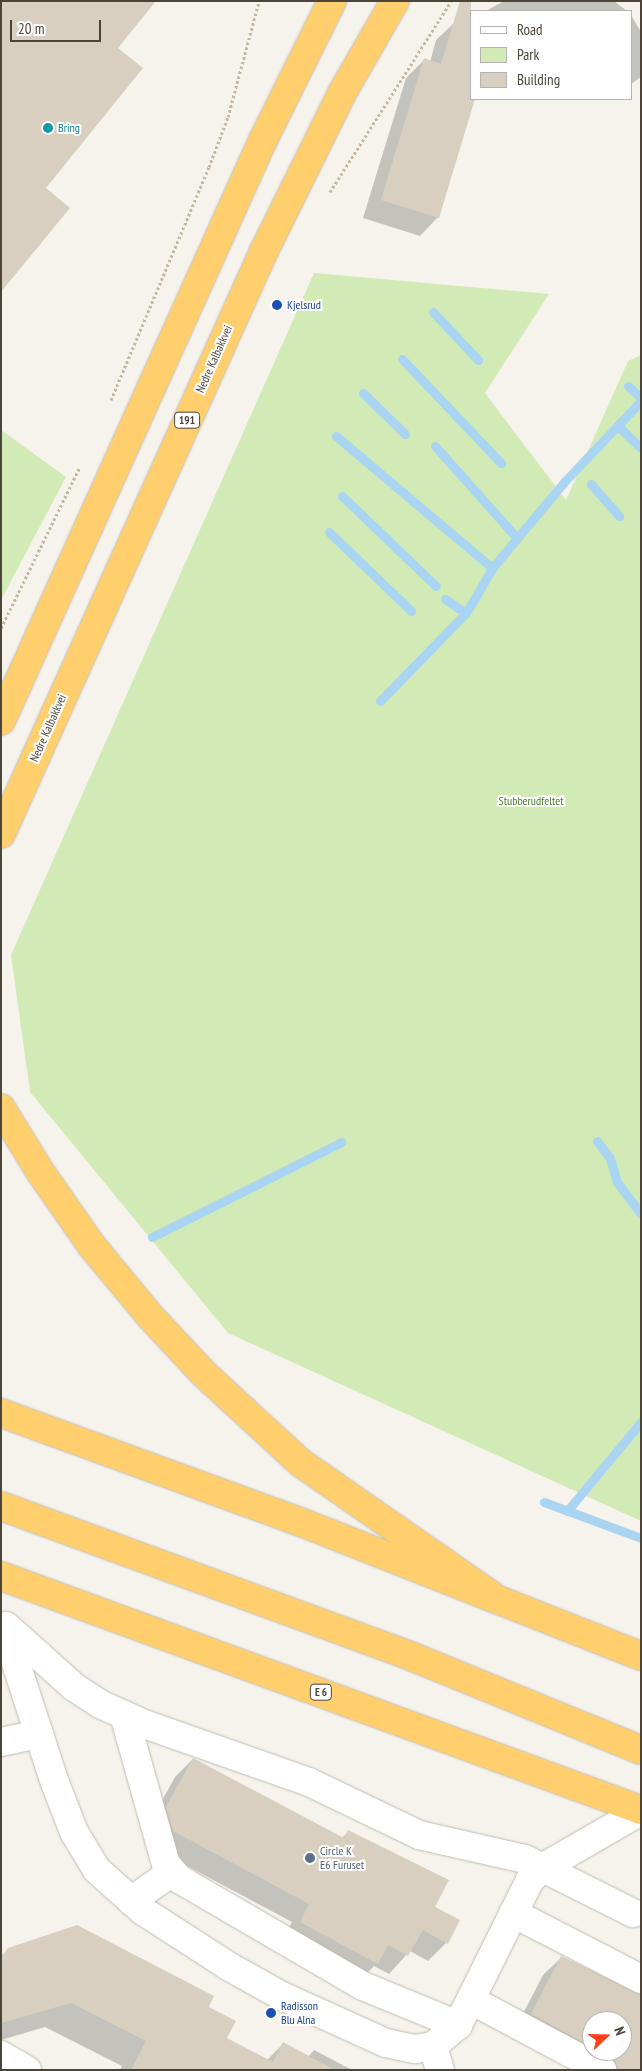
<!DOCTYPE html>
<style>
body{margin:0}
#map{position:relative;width:642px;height:2071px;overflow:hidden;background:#f6f3ec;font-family:"PT Sans Narrow",sans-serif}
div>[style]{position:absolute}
.green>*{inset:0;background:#d2eab5}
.shadow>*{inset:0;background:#0003}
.stream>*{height:9px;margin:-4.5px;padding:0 4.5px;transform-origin:4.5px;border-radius:4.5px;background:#a9d4f2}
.building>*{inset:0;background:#d8cfc1}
.path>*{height:3px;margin-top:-1.5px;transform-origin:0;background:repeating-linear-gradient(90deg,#c4b79f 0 2.5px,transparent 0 5px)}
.roads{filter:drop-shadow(0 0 1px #c2bbae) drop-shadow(0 0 1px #c2bbae)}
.minor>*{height:28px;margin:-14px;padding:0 14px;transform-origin:14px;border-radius:14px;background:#fff}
.highway>*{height:28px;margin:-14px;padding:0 14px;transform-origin:14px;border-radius:14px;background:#ffcf6e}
.dots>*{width:14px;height:14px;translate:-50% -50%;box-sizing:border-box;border:2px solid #fff;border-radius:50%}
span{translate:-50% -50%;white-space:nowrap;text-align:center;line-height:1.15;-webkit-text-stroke:4px #fff;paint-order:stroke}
.shield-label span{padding:1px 4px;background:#fff;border:1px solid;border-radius:4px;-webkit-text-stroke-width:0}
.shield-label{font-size:11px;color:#4b4439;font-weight:700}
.culture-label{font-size:12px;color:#0d838f}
.left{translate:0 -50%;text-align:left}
.transit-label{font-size:12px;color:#164399}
.street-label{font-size:12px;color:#4b4439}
.park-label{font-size:12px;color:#4a7f2a}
.service-label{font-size:12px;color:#4e5e75}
.frame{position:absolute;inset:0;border:2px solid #4b4439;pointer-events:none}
.legend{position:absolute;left:470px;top:10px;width:162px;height:90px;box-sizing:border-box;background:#fff;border:1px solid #b7b4b0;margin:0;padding:6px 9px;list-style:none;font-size:15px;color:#4b4439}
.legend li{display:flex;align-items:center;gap:10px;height:25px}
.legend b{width:25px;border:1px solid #b7b4b0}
.north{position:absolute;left:582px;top:2011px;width:50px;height:50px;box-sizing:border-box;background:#fff;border:1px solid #b7b4b0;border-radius:50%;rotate:69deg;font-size:14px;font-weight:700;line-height:20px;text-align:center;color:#4b4439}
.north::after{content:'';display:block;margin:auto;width:18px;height:22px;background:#fc3f1d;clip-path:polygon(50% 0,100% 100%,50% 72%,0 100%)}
.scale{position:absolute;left:10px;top:20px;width:91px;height:22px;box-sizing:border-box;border:2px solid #4b4439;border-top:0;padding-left:6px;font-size:15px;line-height:18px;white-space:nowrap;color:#4b4439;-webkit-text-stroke:4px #fff;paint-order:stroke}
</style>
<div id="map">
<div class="green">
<i style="clip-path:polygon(314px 273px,549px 294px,485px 393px,566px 500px,628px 361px,641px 355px,641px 1521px,228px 1333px,30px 1092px,11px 955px)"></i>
<i style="clip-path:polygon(1px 430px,66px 477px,1px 600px)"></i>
</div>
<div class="shadow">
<i style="clip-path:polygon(504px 1px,614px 1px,627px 11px,486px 11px)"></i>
<i style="clip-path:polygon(631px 15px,641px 32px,641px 77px,631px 84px)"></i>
<i style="clip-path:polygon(455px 22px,471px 99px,474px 99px,438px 217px,420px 236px,363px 218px,406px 78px,424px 60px,430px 62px,436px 40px)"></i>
<i style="clip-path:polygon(193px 1759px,342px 1838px,348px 1832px,433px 1908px,446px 1943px,428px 1961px,410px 1951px,389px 1974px,374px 1966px,359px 1981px,282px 1940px,292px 1922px,155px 1849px,148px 1826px,175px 1777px)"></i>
<i style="clip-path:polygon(9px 1949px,207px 2007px,226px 2039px,267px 2060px,283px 2044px,308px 2057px,314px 2050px,352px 2070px,120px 2070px,122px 2066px,45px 2027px,1px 2040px,1px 1956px)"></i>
<i style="clip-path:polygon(evenodd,562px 1957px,634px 1994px,641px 1994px,641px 2070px,583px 2070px,513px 2033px,543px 1975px,562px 1957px,592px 2021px,622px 2021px,622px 2051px,592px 2051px,592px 2021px)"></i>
</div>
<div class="stream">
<i style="left:433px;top:312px;width:66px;rotate:46.8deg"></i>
<i style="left:402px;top:359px;width:144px;rotate:46.4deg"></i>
<i style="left:628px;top:386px;width:18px;rotate:43deg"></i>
<i style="left:363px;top:393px;width:59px;rotate:44.3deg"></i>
<i style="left:618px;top:426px;width:32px;rotate:44deg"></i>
<i style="left:336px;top:436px;width:204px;rotate:40.2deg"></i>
<i style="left:435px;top:446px;width:123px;rotate:48.3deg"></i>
<i style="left:591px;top:484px;width:43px;rotate:48.8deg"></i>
<i style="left:342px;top:496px;width:130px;rotate:43.8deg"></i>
<i style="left:329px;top:532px;width:114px;rotate:43.9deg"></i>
<i style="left:445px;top:599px;width:25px;rotate:34deg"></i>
<i style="left:380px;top:701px;width:123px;rotate:-45.7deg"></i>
<i style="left:466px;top:613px;width:53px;rotate:-59.6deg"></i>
<i style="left:493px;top:567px;width:112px;rotate:-50.1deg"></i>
<i style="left:565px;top:481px;width:110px;rotate:-46.5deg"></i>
<i style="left:597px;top:1141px;width:21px;rotate:53deg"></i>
<i style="left:610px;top:1158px;width:25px;rotate:74deg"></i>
<i style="left:617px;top:1182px;width:40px;rotate:53deg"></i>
<i style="left:152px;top:1237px;width:212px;rotate:-26.6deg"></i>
<i style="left:544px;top:1502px;width:103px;rotate:20.4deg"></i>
<i style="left:567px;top:1511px;width:116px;rotate:-50.3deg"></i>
</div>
<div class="building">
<i style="clip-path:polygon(1px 1px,156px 1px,118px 48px,143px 68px,46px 188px,70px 208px,1px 292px)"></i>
<i style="clip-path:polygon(460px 1px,471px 1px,471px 99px,475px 99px,439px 218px,381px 200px,424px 58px,441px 64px)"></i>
<i style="clip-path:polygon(193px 1758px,344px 1838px,348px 1830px,449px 1880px,435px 1907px,460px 1920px,448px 1944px,423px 1930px,408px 1956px,388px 1945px,378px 1964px,300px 1922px,309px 1904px,173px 1831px,166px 1807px)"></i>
<i style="clip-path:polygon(77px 1925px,214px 1996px,209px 2007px,236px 2021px,227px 2038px,273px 2062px,283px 2042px,335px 2070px,131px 2070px,146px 2041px,71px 2003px,1px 2023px,1px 1958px,8px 1948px)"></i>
<i style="clip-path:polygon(561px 1956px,641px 1994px,641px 2070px,618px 2070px,615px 2061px,600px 2051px,622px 2051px,622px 2021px,592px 2021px,592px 2047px,531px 2014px)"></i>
</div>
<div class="path">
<i style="left:330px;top:192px;width:226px;rotate:-57.6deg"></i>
<i style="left:111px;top:400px;width:253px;rotate:-67.2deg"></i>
<i style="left:209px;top:167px;width:53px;rotate:-69.2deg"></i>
<i style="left:228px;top:117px;width:120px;rotate:-75deg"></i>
<i style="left:1px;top:628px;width:179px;rotate:-63.9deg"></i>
</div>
<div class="roads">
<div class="minor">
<i style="left:6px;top:1626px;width:91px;rotate:41.9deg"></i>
<i style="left:74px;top:1687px;width:33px;rotate:33deg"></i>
<i style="left:102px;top:1705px;width:49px;rotate:24deg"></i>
<i style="left:147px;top:1725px;width:172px;rotate:19.4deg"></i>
<i style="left:309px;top:1782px;width:122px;rotate:25.7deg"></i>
<i style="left:419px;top:1835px;width:109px;rotate:12.8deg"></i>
<i style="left:525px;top:1859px;width:121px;rotate:26.6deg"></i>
<i style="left:1px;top:1627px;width:26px;rotate:65deg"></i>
<i style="left:12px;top:1651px;width:139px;rotate:72deg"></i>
<i style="left:55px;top:1783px;width:53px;rotate:68.8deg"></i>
<i style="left:74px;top:1832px;width:44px;rotate:58.8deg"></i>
<i style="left:97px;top:1870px;width:62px;rotate:41.7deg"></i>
<i style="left:143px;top:1911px;width:101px;rotate:32.9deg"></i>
<i style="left:228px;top:1966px;width:62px;rotate:29.1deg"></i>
<i style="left:282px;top:1996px;width:114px;rotate:24.3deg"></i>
<i style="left:386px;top:2043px;width:30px;rotate:12deg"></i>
<i style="left:415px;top:2049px;width:18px;rotate:-9deg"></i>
<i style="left:433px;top:2046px;width:33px;rotate:-40deg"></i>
<i style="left:458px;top:2025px;width:162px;rotate:-63.6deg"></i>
<i style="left:530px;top:1880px;width:17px;rotate:-45deg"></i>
<i style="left:542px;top:1868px;width:114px;rotate:-29.9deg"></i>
<i style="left:124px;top:1715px;width:155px;rotate:74.3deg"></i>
<i style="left:166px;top:1864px;width:20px;rotate:49deg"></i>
<i style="left:179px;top:1879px;width:213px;rotate:30.2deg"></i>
<i style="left:363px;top:1986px;width:103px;rotate:22.3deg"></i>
<i style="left:1px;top:1742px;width:39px;rotate:-12deg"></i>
<i style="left:131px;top:1901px;width:50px;rotate:-35.3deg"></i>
<i style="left:513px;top:1913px;width:144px;rotate:27.3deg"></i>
<i style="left:471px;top:2000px;width:149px;rotate:28.1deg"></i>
<i style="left:433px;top:2046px;width:25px;rotate:74deg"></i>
<i style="left:1px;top:2055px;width:30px;rotate:30deg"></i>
</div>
<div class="highway">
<i style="left:1px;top:721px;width:637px;rotate:-65.73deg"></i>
<i style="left:263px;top:140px;width:155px;rotate:-63.6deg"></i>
<i style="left:1px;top:834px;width:640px;rotate:-65.72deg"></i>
<i style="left:264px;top:251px;width:176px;rotate:-63.7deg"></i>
<i style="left:342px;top:93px;width:106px;rotate:-60.1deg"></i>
<i style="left:1px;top:1108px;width:76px;rotate:58.4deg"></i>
<i style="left:41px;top:1173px;width:89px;rotate:55.1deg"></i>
<i style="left:92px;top:1246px;width:89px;rotate:50.4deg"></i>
<i style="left:149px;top:1315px;width:79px;rotate:47deg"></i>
<i style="left:203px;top:1373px;width:133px;rotate:42.6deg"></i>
<i style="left:301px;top:1463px;width:231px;rotate:34.8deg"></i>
<i style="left:1px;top:1413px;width:316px;rotate:20deg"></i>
<i style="left:298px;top:1521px;width:369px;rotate:21.5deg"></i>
<i style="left:1px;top:1506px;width:439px;rotate:20.1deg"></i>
<i style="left:413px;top:1657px;width:246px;rotate:22.2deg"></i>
<i style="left:1px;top:1576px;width:681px;rotate:20.08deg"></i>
</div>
</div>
<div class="dots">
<i style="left:48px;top:128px;background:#0f9aa8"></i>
<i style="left:277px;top:305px;background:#1a4fb4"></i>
<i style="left:310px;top:1858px;background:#5c6f8a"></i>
<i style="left:271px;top:2013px;background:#1a4fb4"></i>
</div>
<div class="shield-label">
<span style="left:187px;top:420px">191</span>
<span style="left:321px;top:1692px">E 6</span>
</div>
<div class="culture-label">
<span class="left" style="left:58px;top:128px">Bring</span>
</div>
<div class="transit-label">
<span class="left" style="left:287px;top:305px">Kjelsrud</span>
<span class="left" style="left:281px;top:2013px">Radisson<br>Blu Alna</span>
</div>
<div class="street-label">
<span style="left:214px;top:359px;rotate:-66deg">Nedre Kalbakkvei</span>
<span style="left:48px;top:728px;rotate:-66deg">Nedre Kalbakkvei</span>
</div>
<div class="park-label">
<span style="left:531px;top:801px">Stubberudfeltet</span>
</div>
<div class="service-label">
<span class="left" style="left:320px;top:1858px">Circle K<br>E6 Furuset</span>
</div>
<div class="frame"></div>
<ul class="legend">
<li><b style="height:6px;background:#fff"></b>Road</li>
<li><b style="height:14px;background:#d2eab5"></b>Park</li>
<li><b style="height:14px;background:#d8cfc1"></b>Building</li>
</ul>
<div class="north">N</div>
<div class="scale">20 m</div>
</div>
